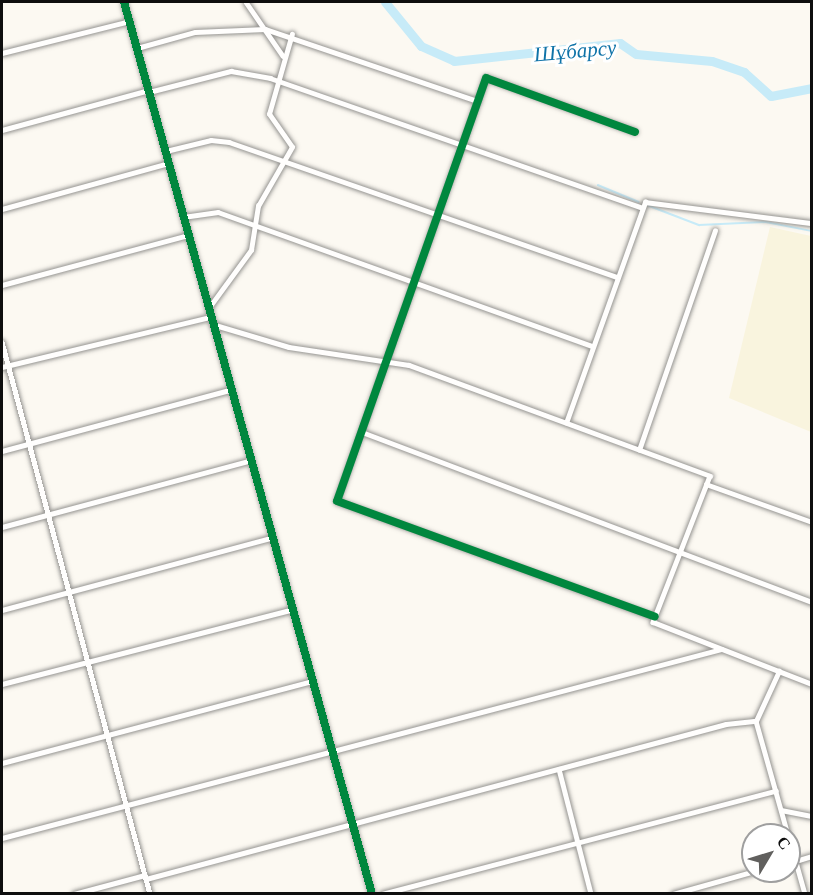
<!DOCTYPE html>
<meta charset="utf-8">
<style>
body{margin:0}
#map{position:relative;width:813px;height:895px;overflow:hidden;background:#fcf9f2;font-family:"Times New Roman",serif}
div>[style]{position:absolute}
.farmland>*{inset:0;background:#f9f4de}
.stream>*{height:1.5px;margin:-0.75px;padding:0 0.75px;transform-origin:0.75px;border-radius:0.75px;background:#c7ebf8}
.river>*{height:9px;margin:-4.5px;padding:0 4.5px;transform-origin:4.5px;border-radius:4.5px;background:#c7ebf8}
.roads{filter:drop-shadow(0 0 2px #959491) drop-shadow(0 0 2px #959491)}
.minor>*{height:4.5px;margin:-2.25px;padding:0 2.25px;transform-origin:2.25px;border-radius:2.25px;background:#fffefd}
.cycleway>*{height:8px;margin:-4px;padding:0 4px;transform-origin:4px;border-radius:4px;background:#00873e}
span{translate:-50% -50%;white-space:nowrap;text-align:center;line-height:1.15;-webkit-text-stroke:6px #fff;paint-order:stroke}
.water-label{font-size:21px;color:#0f73a8;font-style:italic}
.frame{position:absolute;inset:0;border:3px solid #0e0e0e;pointer-events:none}
.north{position:absolute;left:741px;top:823px;width:60px;height:60px;box-sizing:border-box;background:#fff;border:2px solid #9f9f9f;border-radius:50%;rotate:52deg;font-size:16px;font-weight:700;line-height:24px;text-align:center;color:#0e0e0e}
.north::after{content:'';display:block;margin:auto;width:21px;height:27px;background:#61605e;clip-path:polygon(50% 0,100% 100%,50% 72%,0 100%)}
</style>
<div id="map">
<div class="farmland">
<i style="clip-path:polygon(770px 227px,811px 236px,811px 432px,729px 398px)"></i>
</div>
<div class="stream">
<i style="left:598px;top:185px;width:44px;rotate:22.5deg"></i>
<i style="left:647px;top:205px;width:56px;rotate:21deg"></i>
<i style="left:699px;top:225px;width:67px;rotate:-2.6deg"></i>
<i style="left:766px;top:222px;width:47px;rotate:11.1deg"></i>
</div>
<div class="river">
<i style="left:385px;top:2px;width:57px;rotate:50.7deg"></i>
<i style="left:421px;top:46px;width:36px;rotate:24deg"></i>
<i style="left:454px;top:61px;width:167px;rotate:-6.2deg"></i>
<i style="left:620px;top:43px;width:19px;rotate:35deg"></i>
<i style="left:636px;top:54px;width:76px;rotate:5.3deg"></i>
<i style="left:712px;top:61px;width:34px;rotate:19deg"></i>
<i style="left:744px;top:72px;width:36px;rotate:42deg"></i>
<i style="left:771px;top:96px;width:42px;rotate:-11deg"></i>
</div>
<div class="roads">
<div class="minor">
<i style="left:124px;top:2px;width:926px;rotate:74.46deg"></i>
<i style="left:246px;top:2px;width:65px;rotate:55.6deg"></i>
<i style="left:137px;top:48px;width:60px;rotate:-15.4deg"></i>
<i style="left:195px;top:32px;width:70px;rotate:-2.5deg"></i>
<i style="left:265px;top:29px;width:225px;rotate:18.7deg"></i>
<i style="left:2px;top:53px;width:132px;rotate:-14deg"></i>
<i style="left:149px;top:92px;width:85px;rotate:-14.4deg"></i>
<i style="left:231px;top:71px;width:40px;rotate:10deg"></i>
<i style="left:270px;top:78px;width:392px;rotate:19.2deg"></i>
<i style="left:2px;top:130px;width:152px;rotate:-15.2deg"></i>
<i style="left:635px;top:132px;width:158px;rotate:-160.1deg"></i>
<i style="left:486px;top:78px;width:448px;rotate:109.4deg"></i>
<i style="left:337px;top:501px;width:338px;rotate:20deg"></i>
<i style="left:166px;top:151px;width:46px;rotate:-13.7deg"></i>
<i style="left:211px;top:140px;width:18px;rotate:6deg"></i>
<i style="left:229px;top:142px;width:410px;rotate:19.2deg"></i>
<i style="left:2px;top:209px;width:173px;rotate:-15.4deg"></i>
<i style="left:183px;top:217px;width:35px;rotate:-8deg"></i>
<i style="left:218px;top:212px;width:398px;rotate:19.7deg"></i>
<i style="left:2px;top:285px;width:193px;rotate:-15deg"></i>
<i style="left:208px;top:309px;width:73px;rotate:-53.9deg"></i>
<i style="left:251px;top:250px;width:45px;rotate:-81deg"></i>
<i style="left:258px;top:206px;width:68px;rotate:-60deg"></i>
<i style="left:292px;top:147px;width:40px;rotate:-124.9deg"></i>
<i style="left:269px;top:114px;width:83px;rotate:-74deg"></i>
<i style="left:212px;top:324px;width:80px;rotate:16.6deg"></i>
<i style="left:289px;top:347px;width:121px;rotate:8.5deg"></i>
<i style="left:409px;top:365px;width:321px;rotate:20.2deg"></i>
<i style="left:710px;top:476px;width:157px;rotate:111.3deg"></i>
<i style="left:653px;top:622px;width:171px;rotate:21.3deg"></i>
<i style="left:2px;top:342px;width:571px;rotate:74.99deg"></i>
<i style="left:2px;top:367px;width:214px;rotate:-13.5deg"></i>
<i style="left:566px;top:423px;width:235px;rotate:-70.3deg"></i>
<i style="left:645px;top:202px;width:168px;rotate:7.2deg"></i>
<i style="left:362px;top:432px;width:481px;rotate:20.7deg"></i>
<i style="left:639px;top:450px;width:232px;rotate:-70.9deg"></i>
<i style="left:2px;top:451px;width:236px;rotate:-15deg"></i>
<i style="left:706px;top:484px;width:113px;rotate:19.7deg"></i>
<i style="left:2px;top:527px;width:256px;rotate:-15deg"></i>
<i style="left:2px;top:610px;width:278px;rotate:-15deg"></i>
<i style="left:2px;top:684px;width:297px;rotate:-14.4deg"></i>
<i style="left:756px;top:721px;width:118px;rotate:74.3deg"></i>
<i style="left:2px;top:763px;width:318px;rotate:-14.8deg"></i>
<i style="left:559px;top:769px;width:129px;rotate:75.6deg"></i>
<i style="left:781px;top:810px;width:32px;rotate:11deg"></i>
<i style="left:789px;top:837px;width:59px;rotate:74.3deg"></i>
<i style="left:2px;top:838px;width:744px;rotate:-14.71deg"></i>
<i style="left:789px;top:863px;width:24px;rotate:-17deg"></i>
<i style="left:146px;top:879px;width:600px;rotate:-14.96deg"></i>
<i style="left:726px;top:724px;width:30px;rotate:-6deg"></i>
<i style="left:756px;top:721px;width:55px;rotate:-65.3deg"></i>
<i style="left:74px;top:894px;width:73px;rotate:-15deg"></i>
<i style="left:382px;top:894px;width:407px;rotate:-14.7deg"></i>
<i style="left:673px;top:894px;width:85px;rotate:-15.7deg"></i>
</div>
</div>
<div class="cycleway">
<i style="left:124px;top:2px;width:926px;rotate:74.46deg"></i>
<i style="left:635px;top:132px;width:158px;rotate:-160.1deg"></i>
<i style="left:486px;top:78px;width:448px;rotate:109.4deg"></i>
<i style="left:337px;top:501px;width:338px;rotate:20deg"></i>
</div>
<div class="water-label">
<span style="left:575px;top:51px;rotate:-5deg">Шұбарсу</span>
</div>
<div class="frame"></div>
<div class="north">С</div>
</div>
